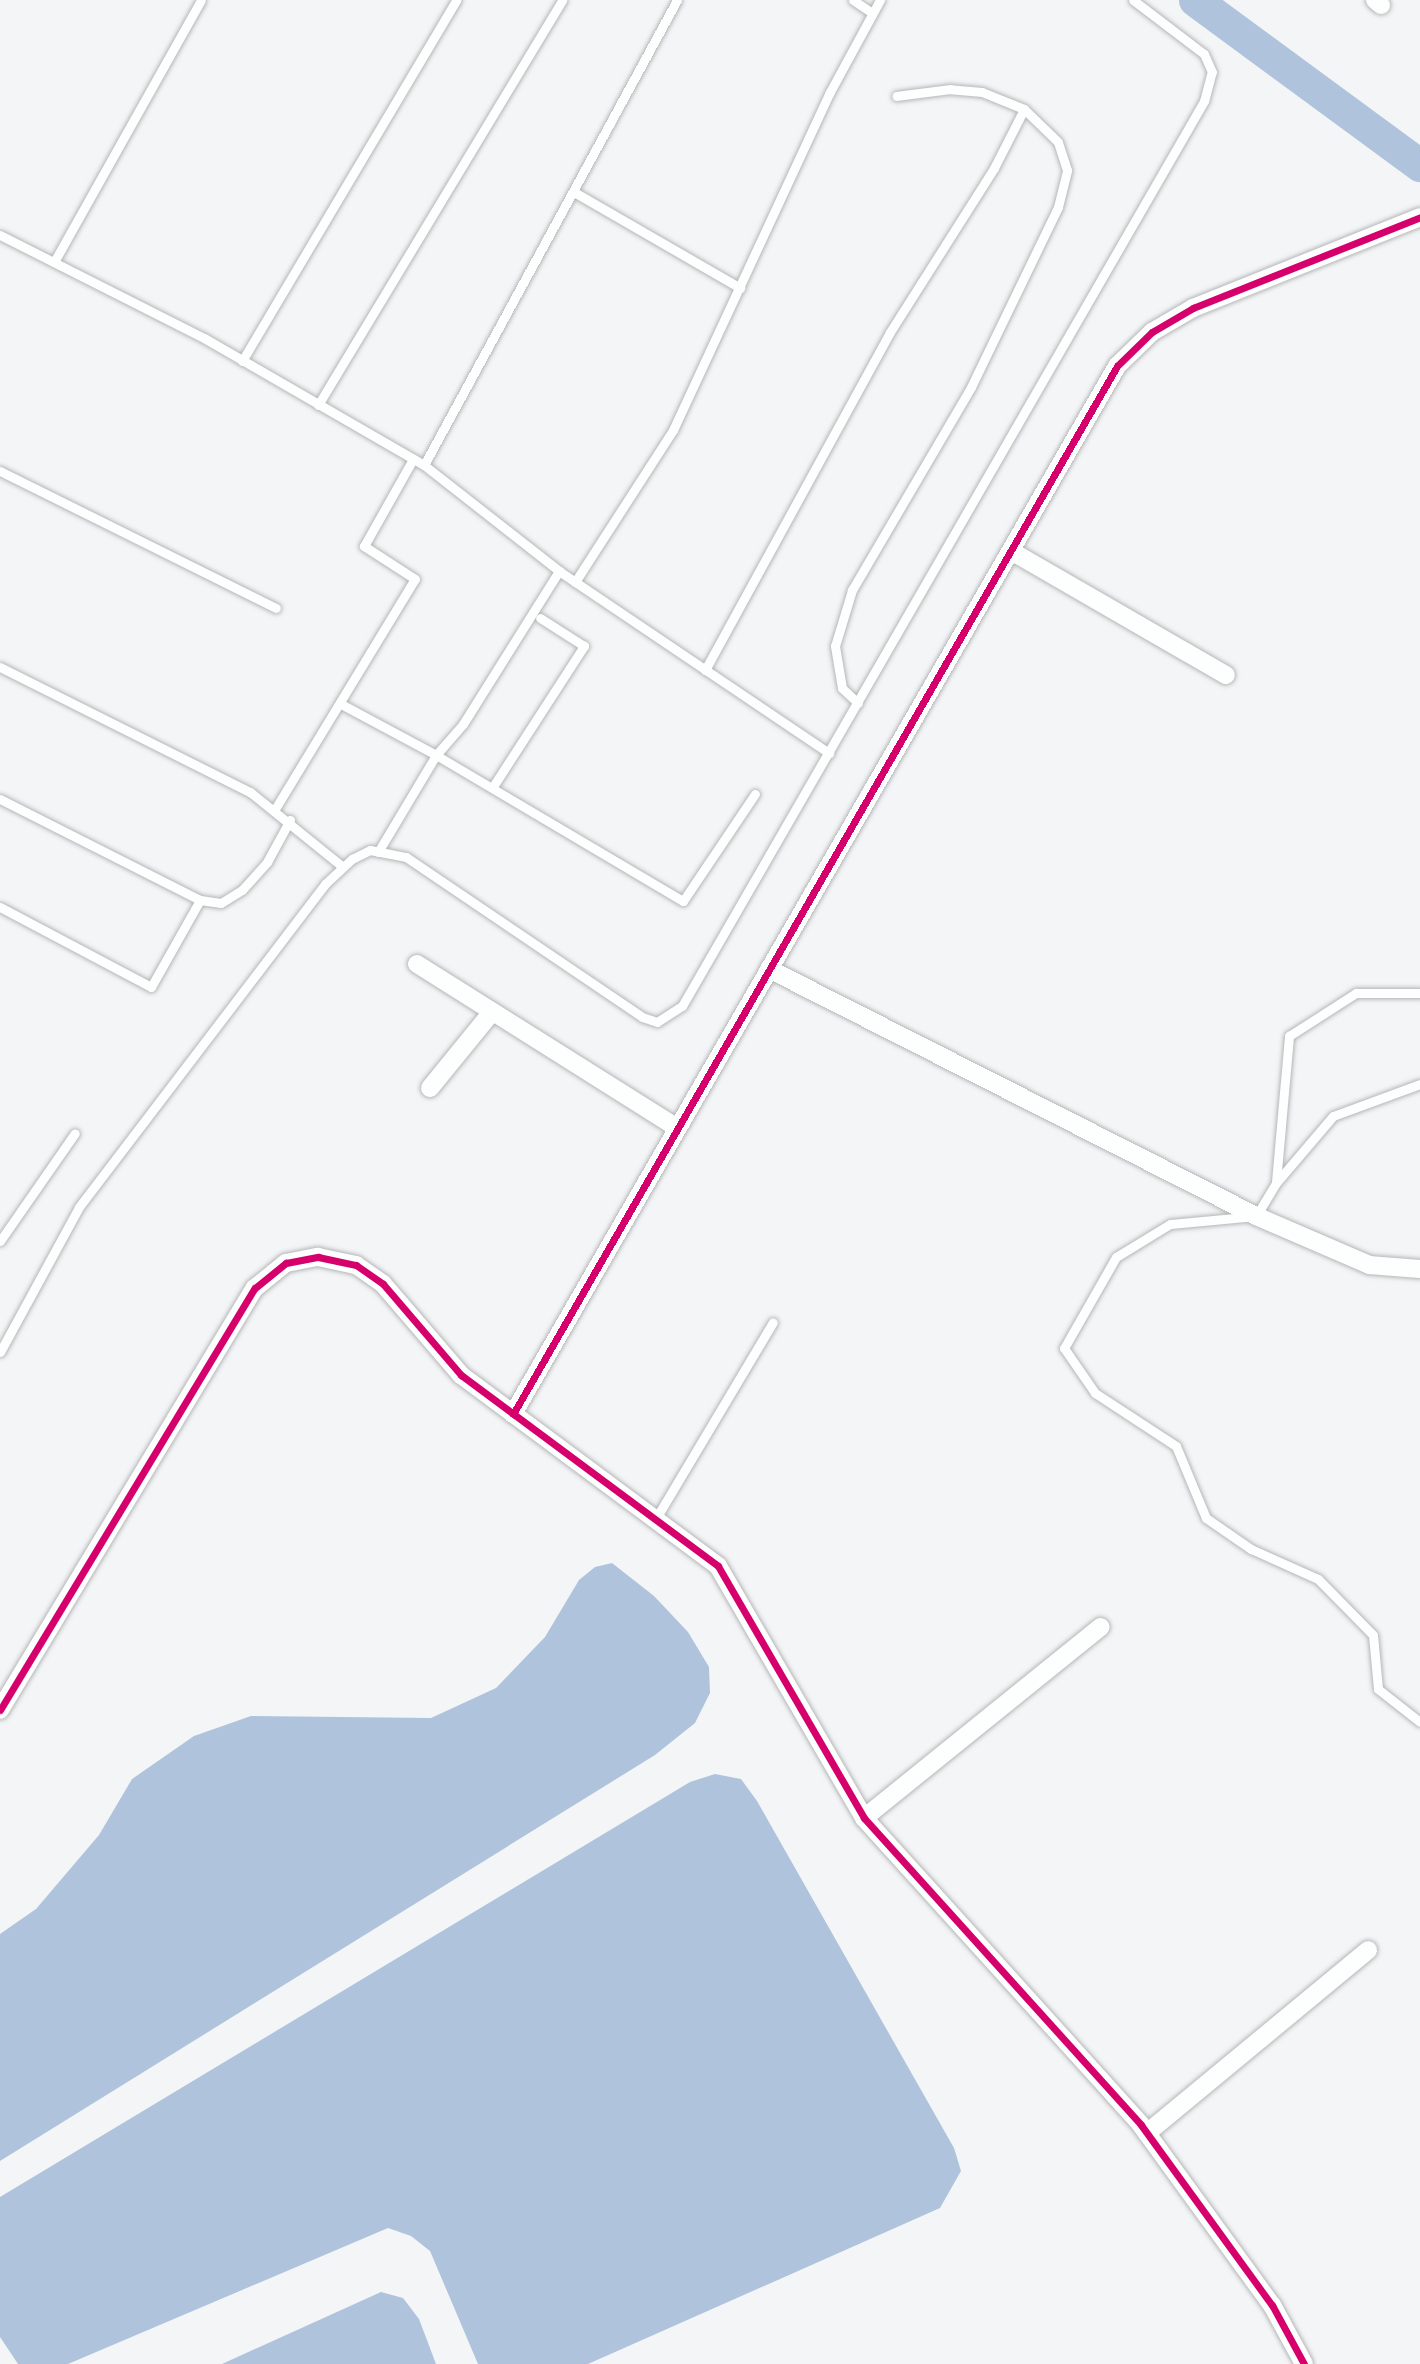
<!DOCTYPE html>
<style>
body{margin:0}
#map{position:relative;width:1420px;height:2364px;overflow:hidden;background:#f4f5f7;font-family:"Titillium Web",sans-serif}
div>[style]{position:absolute}
.water>*{inset:0;background:#afc4dc}
.river>*{height:33px;margin:-16.5px;padding:0 16.5px;transform-origin:16.5px;border-radius:16.5px;background:#afc4dc}
.roads{filter:drop-shadow(0 0 2px #b6b6b8) drop-shadow(0 0 2px #b6b6b8)}
.lane>*{height:9px;margin:-4.5px;padding:0 4.5px;transform-origin:4.5px;border-radius:4.5px;background:#fdfefe}
.street>*{height:18px;margin:-9px;padding:0 9px;transform-origin:9px;border-radius:9px;background:#fdfefe}
.cycleway>*{height:7px;margin:-3.5px;padding:0 3.5px;transform-origin:3.5px;border-radius:3.5px;background:#d6006c}
span{translate:-50% -50%;white-space:nowrap;text-align:center;line-height:1.15;-webkit-text-stroke:7px #fff;paint-order:stroke}
</style>
<div id="map">
<div class="water">
<i style="clip-path:polygon(612px 1563px,654px 1596px,688px 1632px,709px 1667px,710px 1693px,695px 1723px,655px 1755px,0 2161px,0 1934px,36px 1909px,99px 1835px,132px 1779px,194px 1736px,251px 1716px,431px 1718px,496px 1688px,545px 1637px,579px 1580px,595px 1567px)"></i>
<i style="clip-path:polygon(715px 1774px,741px 1779px,757px 1801px,954px 2148px,961px 2171px,940px 2208px,588px 2364px,478px 2364px,430px 2251px,411px 2236px,388px 2228px,68px 2364px,18px 2364px,0 2337px,0 2197px,690px 1782px)"></i>
<i style="clip-path:polygon(381px 2292px,403px 2298px,419px 2319px,436px 2364px,222px 2364px)"></i>
</div>
<div class="river">
<i style="left:1195px;top:0;width:279px;rotate:36.3deg"></i>
</div>
<div class="roads">
<div class="lane">
<i style="left:853px;top:0;width:23px;rotate:34deg"></i>
<i style="left:574px;top:192px;width:192px;rotate:30deg"></i>
<i style="left:0;top:235px;width:229px;rotate:26.8deg"></i>
<i style="left:204px;top:338px;width:254px;rotate:30deg"></i>
<i style="left:424px;top:465px;width:172px;rotate:38.1deg"></i>
<i style="left:559px;top:571px;width:326px;rotate:34deg"></i>
<i style="left:54px;top:262px;width:300px;rotate:-60.7deg"></i>
<i style="left:242px;top:361px;width:420px;rotate:-59.3deg"></i>
<i style="left:318px;top:405px;width:473px;rotate:-58.9deg"></i>
<i style="left:424px;top:465px;width:529px;rotate:-61.45deg"></i>
<i style="left:0;top:471px;width:308px;rotate:26.4deg"></i>
<i style="left:575px;top:582px;width:181px;rotate:-57.2deg"></i>
<i style="left:673px;top:430px;width:373px;rotate:-65.1deg"></i>
<i style="left:830px;top:92px;width:105px;rotate:-61.5deg"></i>
<i style="left:0;top:667px;width:280px;rotate:26.6deg"></i>
<i style="left:250px;top:792px;width:119px;rotate:38.9deg"></i>
<i style="left:705px;top:670px;width:385px;rotate:-61.3deg"></i>
<i style="left:890px;top:332px;width:194px;rotate:-57.6deg"></i>
<i style="left:994px;top:168px;width:66px;rotate:-63deg"></i>
<i style="left:858px;top:703px;width:22px;rotate:-137deg"></i>
<i style="left:842px;top:688px;width:43px;rotate:-99.5deg"></i>
<i style="left:835px;top:646px;width:59px;rotate:-73.1deg"></i>
<i style="left:852px;top:590px;width:235px;rotate:-59.6deg"></i>
<i style="left:971px;top:387px;width:200px;rotate:-64.2deg"></i>
<i style="left:1058px;top:207px;width:38px;rotate:-76deg"></i>
<i style="left:1067px;top:170px;width:29px;rotate:-108deg"></i>
<i style="left:1058px;top:142px;width:47px;rotate:-135.9deg"></i>
<i style="left:1024px;top:109px;width:45px;rotate:-158deg"></i>
<i style="left:982px;top:92px;width:32px;rotate:-175deg"></i>
<i style="left:950px;top:89px;width:54px;rotate:172.6deg"></i>
<i style="left:341px;top:704px;width:108px;rotate:28.2deg"></i>
<i style="left:436px;top:755px;width:41px;rotate:-48.9deg"></i>
<i style="left:463px;top:724px;width:181px;rotate:-57.9deg"></i>
<i style="left:494px;top:785px;width:166px;rotate:-57.1deg"></i>
<i style="left:584px;top:646px;width:52px;rotate:-147.5deg"></i>
<i style="left:0;top:799px;width:224px;rotate:26.8deg"></i>
<i style="left:200px;top:900px;width:21px;rotate:8deg"></i>
<i style="left:221px;top:903px;width:25px;rotate:-32deg"></i>
<i style="left:242px;top:890px;width:38px;rotate:-48deg"></i>
<i style="left:267px;top:862px;width:48px;rotate:-61.3deg"></i>
<i style="left:275px;top:809px;width:269px;rotate:-58.7deg"></i>
<i style="left:415px;top:579px;width:61px;rotate:-147.1deg"></i>
<i style="left:364px;top:546px;width:100px;rotate:-60.6deg"></i>
<i style="left:378px;top:852px;width:113px;rotate:-59.1deg"></i>
<i style="left:436px;top:755px;width:287px;rotate:30.6deg"></i>
<i style="left:683px;top:901px;width:129px;rotate:-56.1deg"></i>
<i style="left:0;top:907px;width:171px;rotate:27.9deg"></i>
<i style="left:151px;top:987px;width:100px;rotate:-60.6deg"></i>
<i style="left:1420px;top:1084px;width:93px;rotate:159.8deg"></i>
<i style="left:1333px;top:1116px;width:88px;rotate:130.4deg"></i>
<i style="left:1276px;top:1183px;width:39px;rotate:121deg"></i>
<i style="left:1256px;top:1216px;width:86px;rotate:174.7deg"></i>
<i style="left:1170px;top:1224px;width:63px;rotate:148.6deg"></i>
<i style="left:1116px;top:1257px;width:105px;rotate:119.7deg"></i>
<i style="left:1064px;top:1348px;width:55px;rotate:55.4deg"></i>
<i style="left:1095px;top:1393px;width:97px;rotate:33.2deg"></i>
<i style="left:1176px;top:1446px;width:78px;rotate:67.4deg"></i>
<i style="left:1206px;top:1518px;width:55px;rotate:34.6deg"></i>
<i style="left:1251px;top:1549px;width:73px;rotate:24.1deg"></i>
<i style="left:1318px;top:1579px;width:78px;rotate:45.5deg"></i>
<i style="left:1373px;top:1635px;width:54px;rotate:84.7deg"></i>
<i style="left:1378px;top:1689px;width:53px;rotate:38.2deg"></i>
<i style="left:1276px;top:1182px;width:147px;rotate:-84.9deg"></i>
<i style="left:1289px;top:1036px;width:80px;rotate:-32.7deg"></i>
<i style="left:1356px;top:993px;width:64px"></i>
<i style="left:0;top:1241px;width:131px;rotate:-55.2deg"></i>
<i style="left:0;top:1352px;width:165px;rotate:-61.4deg"></i>
<i style="left:79px;top:1207px;width:406px;rotate:-52.7deg"></i>
<i style="left:325px;top:884px;width:37px;rotate:-43deg"></i>
<i style="left:352px;top:859px;width:20px;rotate:-27deg"></i>
<i style="left:370px;top:850px;width:37px;rotate:11deg"></i>
<i style="left:406px;top:857px;width:285px;rotate:34.1deg"></i>
<i style="left:642px;top:1017px;width:16px;rotate:18deg"></i>
<i style="left:657px;top:1022px;width:30px;rotate:-33deg"></i>
<i style="left:682px;top:1006px;width:1045px;rotate:-60.02deg"></i>
<i style="left:1204px;top:101px;width:30px;rotate:-75deg"></i>
<i style="left:1212px;top:72px;width:20px;rotate:-114deg"></i>
<i style="left:1204px;top:54px;width:89px;rotate:-142.7deg"></i>
<i style="left:655px;top:1520px;width:230px;rotate:-59.2deg"></i>
</div>
<div class="street">
<i style="left:1375px;top:0;width:8px;rotate:40deg"></i>
<i style="left:1011px;top:551px;width:248px;rotate:30deg"></i>
<i style="left:417px;top:964px;width:307px;rotate:32.2deg"></i>
<i style="left:769px;top:969px;width:546px;rotate:26.89deg"></i>
<i style="left:1256px;top:1216px;width:123px;rotate:23.4deg"></i>
<i style="left:1369px;top:1265px;width:51px;rotate:4.5deg"></i>
<i style="left:430px;top:1088px;width:98px;rotate:-50.8deg"></i>
<i style="left:513px;top:1414px;width:1210px;rotate:-60.04deg"></i>
<i style="left:1117px;top:366px;width:49px;rotate:-44.2deg"></i>
<i style="left:1152px;top:332px;width:48px;rotate:-30.3deg"></i>
<i style="left:1193px;top:308px;width:245px;rotate:-21.8deg"></i>
<i style="left:0;top:1710px;width:493px;rotate:-58.9deg"></i>
<i style="left:255px;top:1288px;width:40px;rotate:-39deg"></i>
<i style="left:286px;top:1263px;width:33px;rotate:-11deg"></i>
<i style="left:318px;top:1257px;width:39px;rotate:12deg"></i>
<i style="left:356px;top:1265px;width:33px;rotate:35deg"></i>
<i style="left:383px;top:1284px;width:120px;rotate:49.4deg"></i>
<i style="left:461px;top:1375px;width:320px;rotate:36.6deg"></i>
<i style="left:718px;top:1566px;width:291px;rotate:59.9deg"></i>
<i style="left:864px;top:1818px;width:413px;rotate:47.9deg"></i>
<i style="left:1141px;top:2125px;width:223px;rotate:54deg"></i>
<i style="left:1272px;top:2305px;width:67px;rotate:61.5deg"></i>
<i style="left:864px;top:1818px;width:304px;rotate:-38.9deg"></i>
<i style="left:1147px;top:2133px;width:287px;rotate:-39.6deg"></i>
</div>
</div>
<div class="cycleway">
<i style="left:513px;top:1414px;width:1210px;rotate:-60.04deg"></i>
<i style="left:1117px;top:366px;width:49px;rotate:-44.2deg"></i>
<i style="left:1152px;top:332px;width:48px;rotate:-30.3deg"></i>
<i style="left:1193px;top:308px;width:245px;rotate:-21.8deg"></i>
<i style="left:0;top:1710px;width:493px;rotate:-58.9deg"></i>
<i style="left:255px;top:1288px;width:40px;rotate:-39deg"></i>
<i style="left:286px;top:1263px;width:33px;rotate:-11deg"></i>
<i style="left:318px;top:1257px;width:39px;rotate:12deg"></i>
<i style="left:356px;top:1265px;width:33px;rotate:35deg"></i>
<i style="left:383px;top:1284px;width:120px;rotate:49.4deg"></i>
<i style="left:461px;top:1375px;width:320px;rotate:36.6deg"></i>
<i style="left:718px;top:1566px;width:291px;rotate:59.9deg"></i>
<i style="left:864px;top:1818px;width:413px;rotate:47.9deg"></i>
<i style="left:1141px;top:2125px;width:223px;rotate:54deg"></i>
<i style="left:1272px;top:2305px;width:67px;rotate:61.5deg"></i>
</div>
</div>
